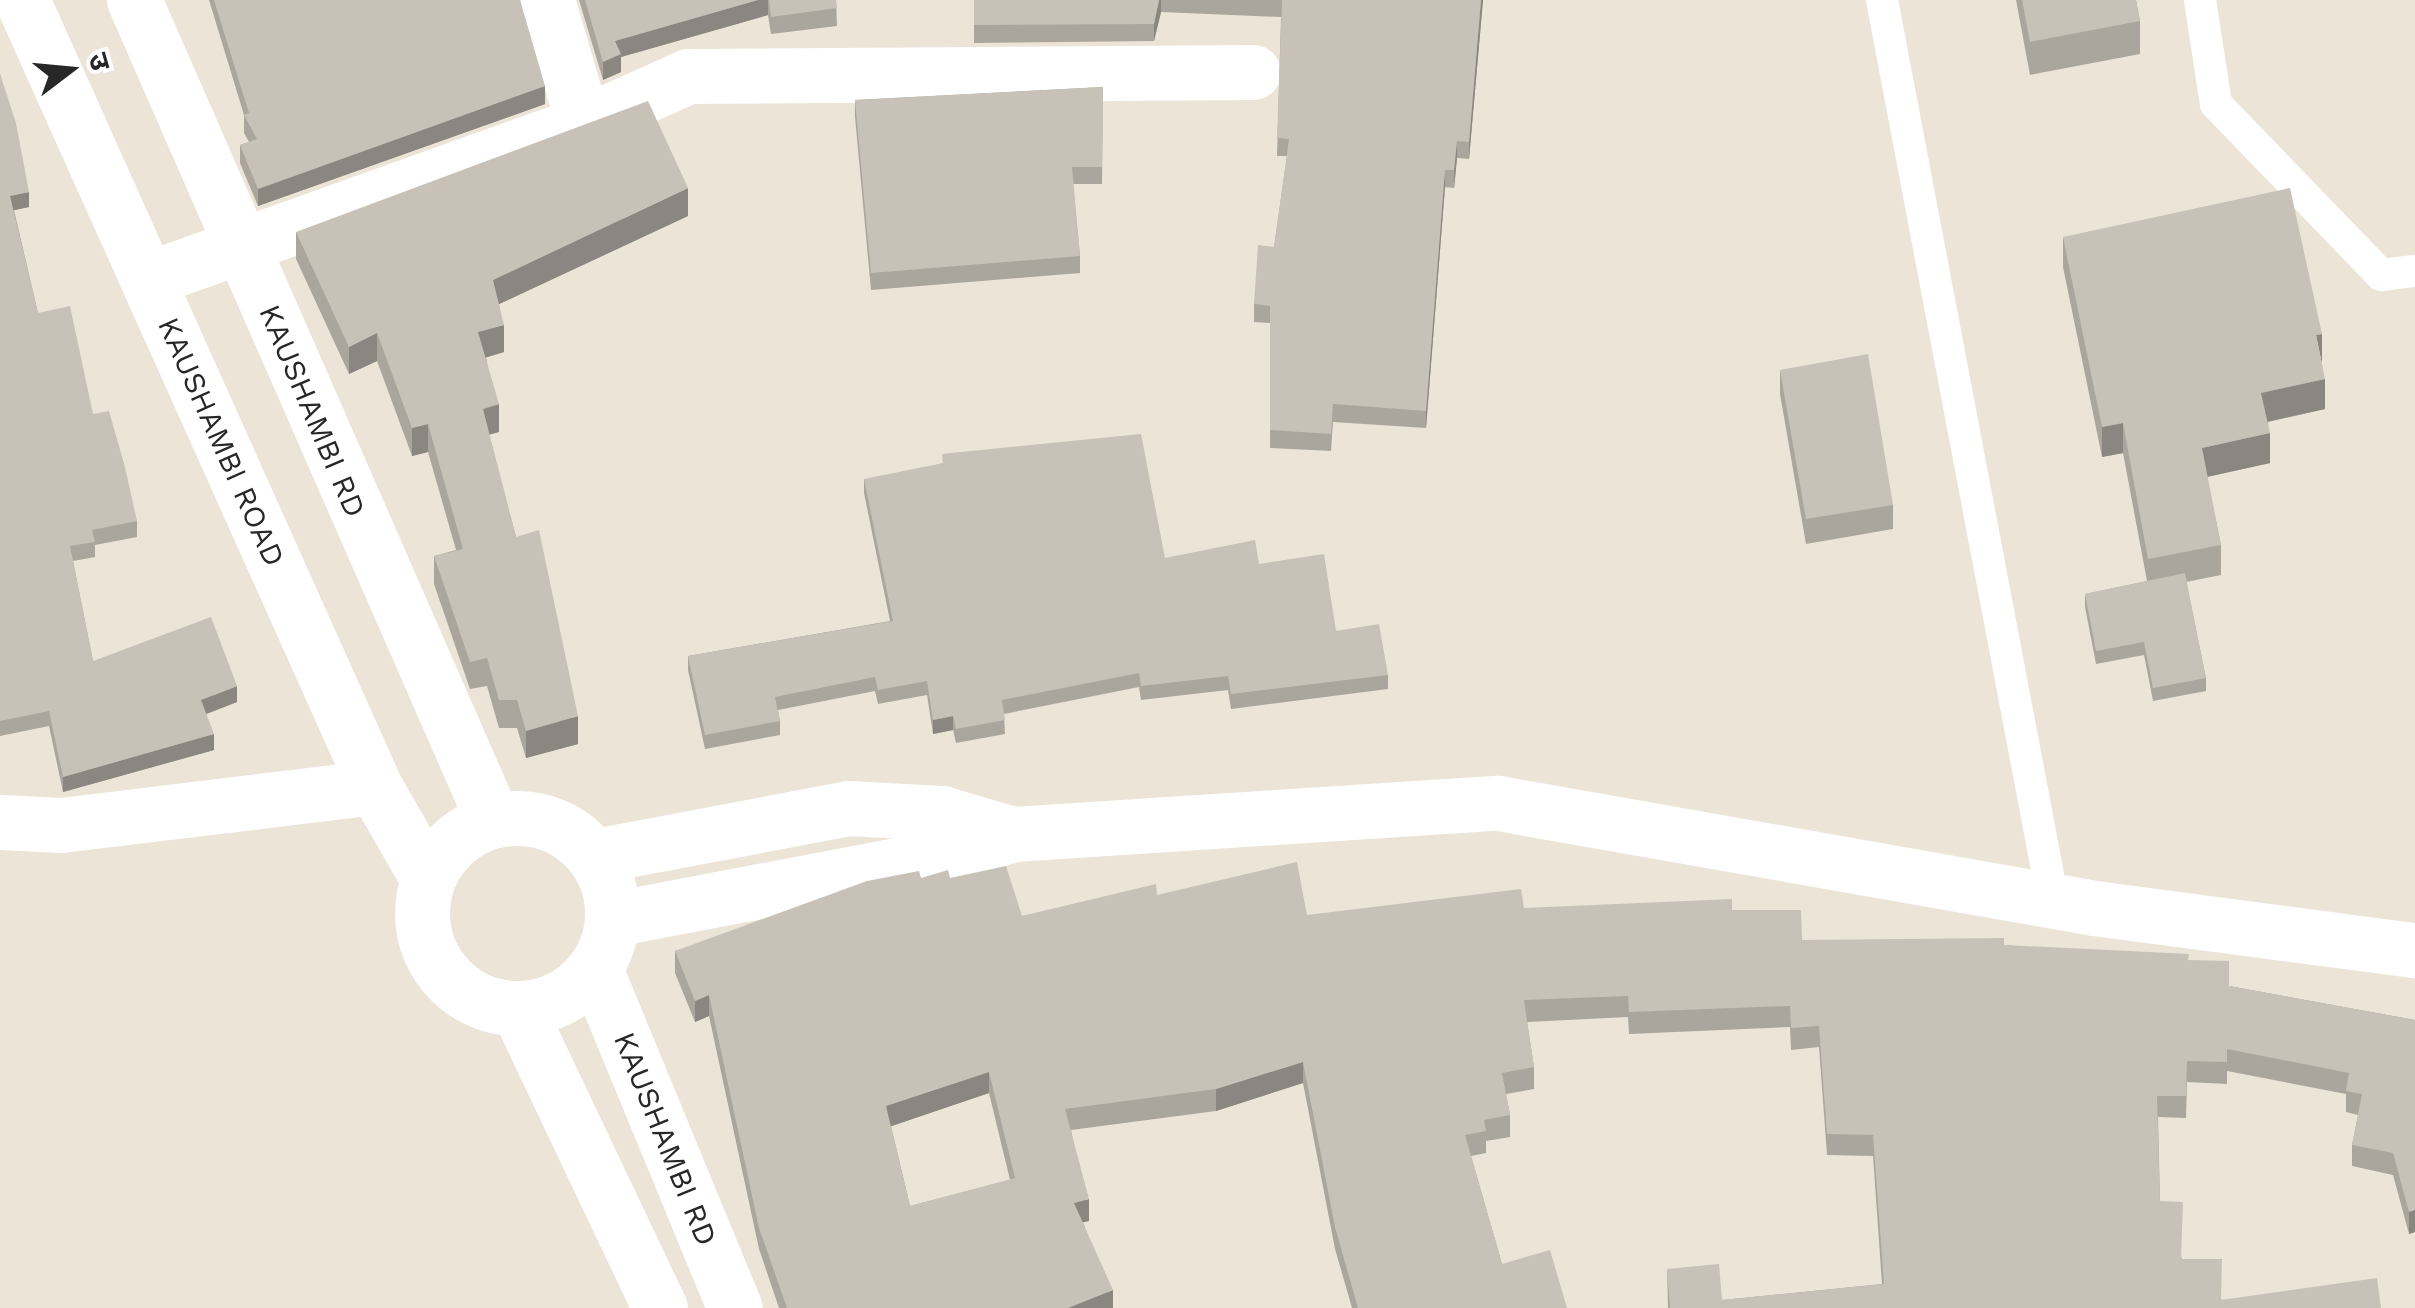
<!DOCTYPE html>
<meta charset="utf-8">
<style>
body{margin:0}
#map{position:relative;width:2415px;height:1308px;overflow:hidden;background:#ece4d7;font-family:"Work Sans","Noto Sans Devanagari",sans-serif}
div>[style]{position:absolute}
.lane>*{height:32px;margin:-16px;padding:0 16px;transform-origin:16px;border-radius:16px;background:#fff}
.street>*{height:55px;margin:-27.5px;padding:0 27.5px;transform-origin:27.5px;border-radius:27.5px;background:#fff}
.secondary>*{height:55px;margin:-27.5px;padding:0 27.5px;transform-origin:27.5px;border-radius:27.5px;background:#fff}
.secondary>.ring{margin:-27.5px;padding:0;box-sizing:content-box;background:none;border:55px solid #fff;border-radius:50%}
.wall>*{inset:0;background:#aba69d}
.shaded-wall>*{inset:0;background:#8b8780}
.building>*{inset:0;background:#c7c1b7}
span{translate:-50% -50%;white-space:nowrap;text-align:center;line-height:1.15;-webkit-text-stroke:9px #fff;paint-order:stroke}
.street-label{font-size:30px;color:#272727}
.north{position:absolute;left:20px;top:20px;width:100px;height:100px;-webkit-text-stroke:8px #fff;paint-order:stroke;rotate:74deg;font-size:28px;font-weight:700;line-height:40px;text-align:center;color:#272727}
.north::after{content:'';display:block;margin:auto;width:35px;height:45px;background:#272727;clip-path:polygon(50% 0,100% 100%,50% 72%,0 100%)}
</style>
<div id="map">
<div class="lane">
<i style="left:1882px;top:0;width:917px;rotate:79.25deg"></i>
<i style="left:2200px;top:0;width:105px;rotate:81.3deg"></i>
<i style="left:2216px;top:104px;width:238px;rotate:46deg"></i>
<i style="left:2381px;top:275px;width:34px;rotate:-7deg"></i>
</div>
<div class="street">
<i style="left:547px;top:0;width:128px;rotate:73.7deg"></i>
<i style="left:148px;top:279px;width:462px;rotate:-19.7deg"></i>
<i style="left:583px;top:123px;width:115px;rotate:-24.1deg"></i>
<i style="left:688px;top:76px;width:565px;rotate:-0.41deg"></i>
<i style="left:0;top:822px;width:61px;rotate:2.8deg"></i>
<i style="left:61px;top:825px;width:316px;rotate:-6.9deg"></i>
</div>
<div class="secondary">
<i style="left:22px;top:0;width:863px;rotate:65.84deg"></i>
<i style="left:375px;top:787px;width:106px;rotate:60.1deg"></i>
<i style="left:134px;top:0;width:895px;rotate:66.36deg"></i>
<i class="ring" style="left:422px;top:818px;width:135px;height:135px"></i>
<i style="left:595px;top:856px;width:258px;rotate:-10.7deg"></i>
<i style="left:848px;top:808px;width:94px;rotate:3deg"></i>
<i style="left:942px;top:813px;width:74px;rotate:16.5deg"></i>
<i style="left:613px;top:919px;width:346px;rotate:-10.8deg"></i>
<i style="left:953px;top:854px;width:63px;rotate:-18.4deg"></i>
<i style="left:1013px;top:834px;width:486px;rotate:-3.7deg"></i>
<i style="left:1498px;top:803px;width:605px;rotate:9.99deg"></i>
<i style="left:2094px;top:908px;width:324px;rotate:7.5deg"></i>
<i style="left:595px;top:969px;width:367px;rotate:67.6deg"></i>
<i style="left:518px;top:1009px;width:331px;rotate:64.6deg"></i>
</div>
<div class="wall">
<i style="clip-path:polygon(209px 0,520px 0,545px 104px,258px 206px,240px 163px,240px 145px,249px 142px,244px 133px,244px 115px)"></i>
<i style="clip-path:polygon(579px 0,836px 0,837px 26px,771px 34px,768px 15px,621px 57px,621px 72px,603px 80px)"></i>
<i style="clip-path:polygon(974px 0,1483px 0,1469px 159px,1457px 158px,1454px 188px,1445px 187px,1426px 428px,1333px 422px,1331px 451px,1270px 448px,1270px 323px,1254px 322px,1254px 304px,1274px 247px,1287px 156px,1277px 156px,1281px 17px,1161px 12px,1154px 41px,974px 43px)"></i>
<i style="clip-path:polygon(2016px 0,2136px 0,2140px 21px,2140px 54px,2030px 75px)"></i>
<i style="clip-path:polygon(0 74px,29px 207px,14px 210px,38px 313px,93px 414px,137px 521px,137px 537px,95px 545px,95px 557px,73px 561px,93px 661px,237px 702px,206px 714px,214px 750px,63px 792px,49px 726px,0 736px)"></i>
<i style="clip-path:polygon(1103px 87px,1102px 184px,1073px 184px,1080px 256px,1080px 273px,871px 290px,855px 117px,855px 100px)"></i>
<i style="clip-path:polygon(688px 216px,499px 304px,504px 352px,486px 357px,499px 432px,489px 435px,516px 537px,578px 744px,526px 758px,517px 728px,499px 728px,487px 686px,470px 689px,434px 584px,434px 556px,456px 550px,428px 452px,412px 456px,377px 361px,349px 374px,296px 259px,296px 232px)"></i>
<i style="clip-path:polygon(2063px 237px,2322px 364px,2325px 409px,2268px 422px,2270px 463px,2207px 477px,2221px 545px,2221px 575px,2186px 582px,2206px 678px,2206px 691px,2153px 701px,2144px 655px,2096px 664px,2085px 607px,2085px 594px,2147px 581px,2123px 453px,2102px 457px,2063px 267px)"></i>
<i style="clip-path:polygon(1780px 370px,1893px 505px,1893px 529px,1806px 544px,1780px 394px)"></i>
<i style="clip-path:polygon(864px 479px,1165px 558px,1259px 564px,1388px 675px,1388px 689px,1231px 709px,1228px 690px,1141px 700px,1139px 687px,1004px 714px,1005px 734px,956px 743px,953px 730px,933px 734px,927px 695px,878px 704px,875px 691px,778px 710px,780px 721px,780px 735px,705px 749px,688px 670px,688px 656px,890px 621px,864px 493px)"></i>
<i style="clip-path:polygon(evenodd,921px 878px,950px 878px,1022px 916px,1157px 895px,1307px 915px,1524px 908px,1732px 910px,1802px 940px,2004px 945px,2188px 960px,2229px 986px,2415px 1020px,2415px 1232px,2409px 1234px,2393px 1175px,2352px 1166px,2352px 1145px,2358px 1115px,2346px 1112px,2346px 1094px,2227px 1071px,2227px 1084px,2187px 1082px,2186px 1118px,2158px 1117px,2160px 1201px,2182px 1259px,2222px 1300px,2381px 1308px,1668px 1308px,1667px 1269px,1722px 1300px,1882px 1284px,1873px 1156px,1827px 1155px,1819px 1047px,1791px 1050px,1790px 1027px,1629px 1034px,1628px 1017px,1527px 1022px,1534px 1067px,1534px 1089px,1506px 1094px,1510px 1115px,1510px 1137px,1486px 1141px,1486px 1153px,1471px 1156px,1502px 1264px,1567px 1308px,1352px 1308px,1335px 1249px,1303px 1083px,1216px 1111px,1071px 1130px,1089px 1221px,1083px 1222px,1113px 1308px,779px 1308px,759px 1249px,709px 1016px,695px 1022px,675px 973px,675px 951px,921px 878px,989px 1093px,1010px 1180px,910px 1206px,891px 1126px,989px 1093px)"></i>
</div>
<div class="shaded-wall">
<i style="clip-path:polygon(758px 0,768px 0,768px 15px,621px 57px,621px 72px,603px 80px,603px 62px,615px 41px)"></i>
<i style="clip-path:polygon(1159px 0,1161px 0,1161px 12px,1154px 41px,1154px 24px)"></i>
<i style="clip-path:polygon(1481px 0,1483px 0,1469px 159px,1469px 142px)"></i>
<i style="clip-path:polygon(545px 86px,545px 104px,258px 206px,258px 189px)"></i>
<i style="clip-path:polygon(1457px 141px,1457px 158px,1454px 188px,1454px 170px)"></i>
<i style="clip-path:polygon(1445px 170px,1445px 187px,1426px 428px,1426px 411px)"></i>
<i style="clip-path:polygon(688px 188px,688px 216px,493px 307px,493px 280px)"></i>
<i style="clip-path:polygon(29px 192px,29px 207px,10px 211px,10px 196px)"></i>
<i style="clip-path:polygon(504px 325px,504px 352px,478px 360px,478px 332px)"></i>
<i style="clip-path:polygon(377px 333px,377px 361px,349px 374px,349px 347px)"></i>
<i style="clip-path:polygon(2322px 334px,2322px 364px,2316px 335px)"></i>
<i style="clip-path:polygon(2325px 379px,2325px 409px,2261px 423px,2261px 393px)"></i>
<i style="clip-path:polygon(499px 404px,499px 432px,483px 436px,483px 409px)"></i>
<i style="clip-path:polygon(2123px 423px,2123px 453px,2102px 457px,2102px 427px)"></i>
<i style="clip-path:polygon(428px 424px,428px 452px,412px 456px,412px 428px)"></i>
<i style="clip-path:polygon(2270px 433px,2270px 463px,2202px 478px,2202px 448px)"></i>
<i style="clip-path:polygon(237px 686px,237px 702px,201px 716px,201px 700px)"></i>
<i style="clip-path:polygon(578px 716px,578px 744px,526px 758px,526px 731px)"></i>
<i style="clip-path:polygon(953px 716px,953px 730px,933px 734px,933px 720px)"></i>
<i style="clip-path:polygon(214px 734px,214px 750px,63px 792px,63px 777px)"></i>
<i style="clip-path:polygon(709px 995px,709px 1016px,695px 1022px,695px 1001px)"></i>
<i style="clip-path:polygon(1303px 1062px,1303px 1083px,1216px 1111px,1216px 1089px)"></i>
<i style="clip-path:polygon(989px 1072px,989px 1093px,886px 1128px,886px 1106px)"></i>
<i style="clip-path:polygon(1089px 1199px,1089px 1221px,1074px 1224px,1074px 1203px)"></i>
<i style="clip-path:polygon(2415px 1210px,2415px 1232px,2409px 1234px,2409px 1212px)"></i>
<i style="clip-path:polygon(1113px 1290px,1113px 1308px,1068px 1308px)"></i>
</div>
<div class="building">
<i style="clip-path:polygon(214px 0,520px 0,545px 86px,258px 189px,240px 145px,257px 139px,244px 115px,249px 113px)"></i>
<i style="clip-path:polygon(585px 0,758px 0,615px 41px,621px 54px,603px 62px)"></i>
<i style="clip-path:polygon(769px 0,836px 0,837px 8px,771px 17px)"></i>
<i style="clip-path:polygon(974px 0,1159px 0,1154px 24px,974px 25px)"></i>
<i style="clip-path:polygon(1282px 0,1481px 0,1469px 142px,1457px 141px,1454px 170px,1445px 170px,1426px 411px,1333px 404px,1331px 434px,1270px 430px,1270px 306px,1254px 304px,1258px 245px,1274px 247px,1289px 139px,1277px 138px)"></i>
<i style="clip-path:polygon(2022px 0,2136px 0,2140px 21px,2030px 42px)"></i>
<i style="clip-path:polygon(0 74px,16px 123px,29px 192px,10px 196px,38px 313px,70px 306px,93px 414px,109px 411px,125px 467px,137px 521px,92px 530px,95px 542px,70px 546px,93px 661px,211px 617px,237px 686px,201px 700px,214px 734px,63px 777px,49px 711px,0 721px)"></i>
<i style="clip-path:polygon(1103px 87px,1102px 167px,1072px 167px,1080px 256px,871px 273px,855px 100px)"></i>
<i style="clip-path:polygon(648px 101px,688px 188px,493px 280px,504px 325px,478px 332px,499px 404px,483px 409px,516px 537px,539px 530px,578px 716px,526px 731px,517px 700px,499px 700px,487px 658px,470px 662px,434px 556px,463px 549px,428px 424px,412px 428px,377px 333px,349px 347px,296px 232px)"></i>
<i style="clip-path:polygon(2290px 188px,2322px 334px,2316px 335px,2325px 379px,2261px 393px,2270px 433px,2202px 448px,2221px 545px,2148px 559px,2123px 423px,2102px 427px,2063px 237px)"></i>
<i style="clip-path:polygon(1868px 354px,1893px 505px,1806px 519px,1780px 370px)"></i>
<i style="clip-path:polygon(1141px 434px,1165px 558px,1255px 540px,1259px 564px,1324px 554px,1336px 631px,1379px 624px,1388px 675px,1231px 694px,1228px 676px,1141px 686px,1139px 673px,1002px 700px,1005px 720px,956px 729px,953px 716px,933px 720px,927px 681px,878px 690px,875px 677px,775px 697px,780px 721px,705px 735px,688px 656px,893px 621px,864px 479px,943px 463px,942px 454px)"></i>
<i style="clip-path:polygon(2185px 573px,2206px 678px,2153px 688px,2144px 642px,2096px 651px,2085px 594px)"></i>
<i style="clip-path:polygon(evenodd,1297px 862px,1307px 915px,1521px 889px,1524px 908px,1732px 899px,1732px 910px,1801px 910px,1802px 940px,2004px 938px,2004px 945px,2189px 954px,2188px 960px,2229px 961px,2229px 986px,2415px 1020px,2415px 1210px,2409px 1212px,2393px 1153px,2352px 1145px,2362px 1094px,2346px 1091px,2349px 1073px,2227px 1049px,2227px 1062px,2187px 1061px,2186px 1096px,2157px 1096px,2160px 1201px,2183px 1202px,2181px 1259px,2222px 1259px,2221px 1300px,2377px 1278px,2381px 1308px,1670px 1308px,1667px 1269px,1719px 1264px,1722px 1300px,1884px 1284px,1873px 1135px,1827px 1134px,1819px 1026px,1791px 1028px,1790px 1006px,1629px 1012px,1628px 996px,1524px 1000px,1534px 1067px,1502px 1073px,1510px 1115px,1484px 1120px,1486px 1131px,1465px 1135px,1502px 1264px,1550px 1250px,1567px 1308px,1358px 1308px,1335px 1227px,1303px 1062px,1216px 1089px,1065px 1109px,1089px 1199px,1074px 1203px,1113px 1290px,1068px 1308px,787px 1308px,759px 1228px,709px 995px,695px 1001px,675px 951px,867px 881px,919px 871px,921px 878px,948px 870px,950px 878px,1006px 866px,1022px 916px,1156px 884px,1157px 895px,1297px 862px,989px 1072px,1015px 1178px,910px 1206px,886px 1106px,989px 1072px)"></i>
</div>
<div class="street-label">
<span style="left:312px;top:411px;rotate:67deg">KAUSHAMBI RD</span>
<span style="left:221px;top:442px;rotate:66deg">KAUSHAMBI ROAD</span>
<span style="left:665px;top:1139px;rotate:68deg">KAUSHAMBI RD</span>
</div>
<div class="north">उ</div>
</div>
